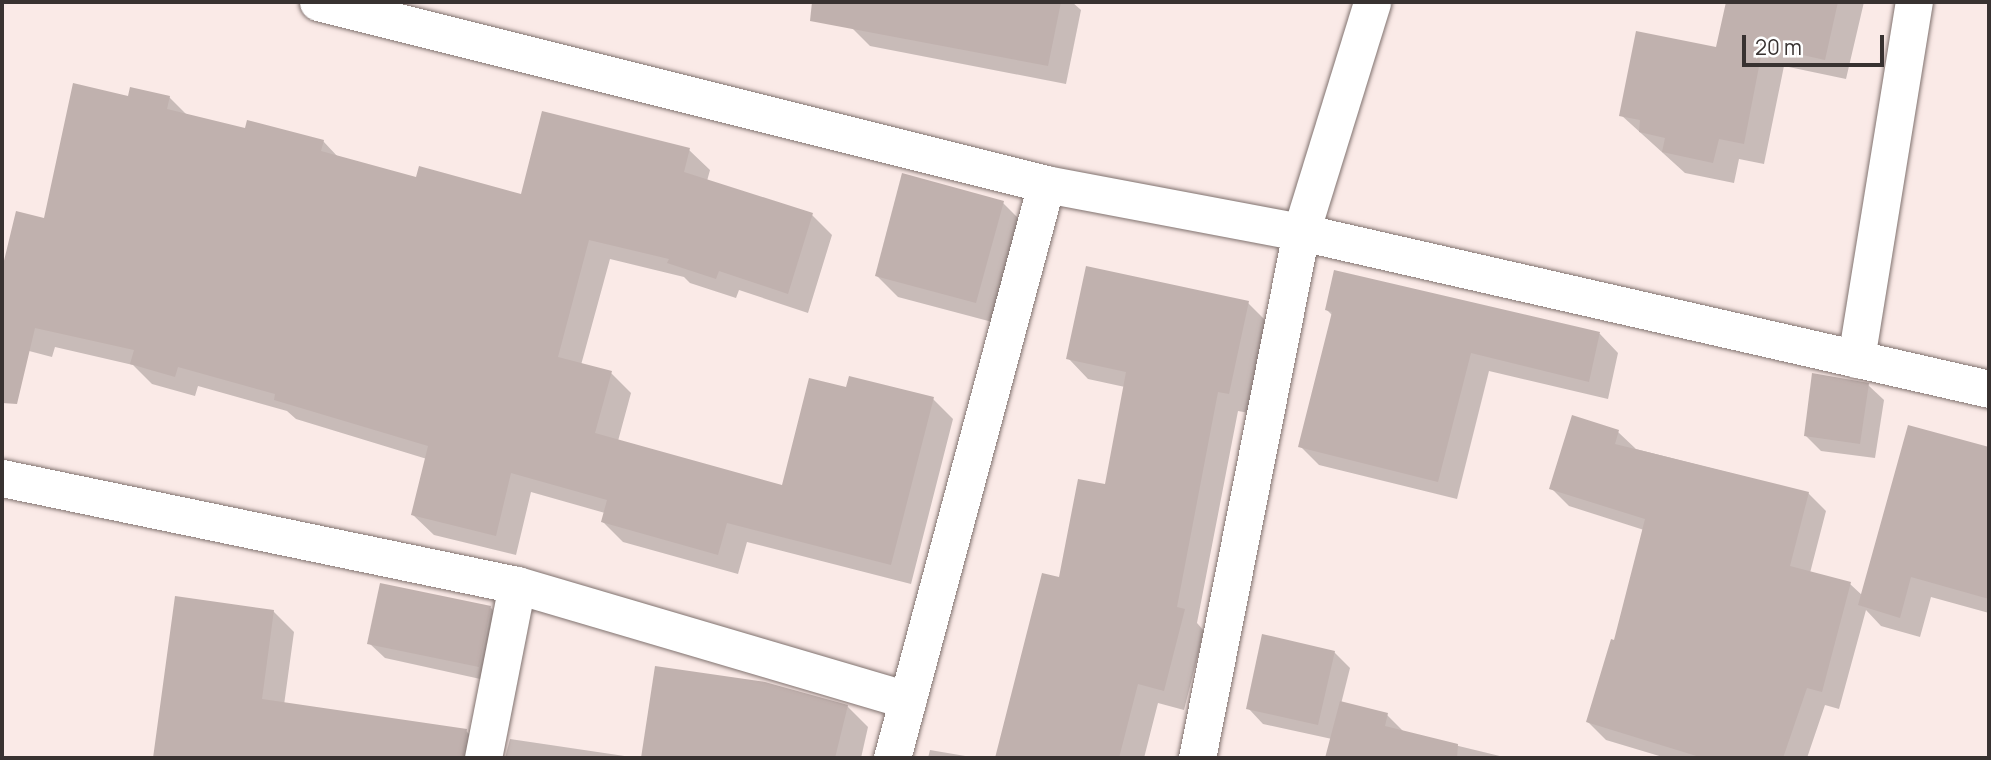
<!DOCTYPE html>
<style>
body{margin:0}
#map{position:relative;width:1991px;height:760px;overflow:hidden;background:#faeae7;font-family:Manrope,sans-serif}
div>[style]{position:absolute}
.shadow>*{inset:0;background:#0003}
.building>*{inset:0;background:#c0b1ae}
.roads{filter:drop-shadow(0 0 2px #80726f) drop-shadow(0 0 2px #80726f)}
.street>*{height:37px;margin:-18.5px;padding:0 18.5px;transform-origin:18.5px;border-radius:18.5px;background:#fff}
span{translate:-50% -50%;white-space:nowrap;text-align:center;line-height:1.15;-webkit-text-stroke:7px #fff;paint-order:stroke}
.frame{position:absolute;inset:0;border:4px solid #383231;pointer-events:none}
.scale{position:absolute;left:1742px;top:35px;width:142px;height:32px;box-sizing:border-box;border:4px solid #383231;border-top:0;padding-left:9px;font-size:21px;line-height:24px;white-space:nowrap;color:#383231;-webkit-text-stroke:5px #fff;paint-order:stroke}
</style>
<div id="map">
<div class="shadow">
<i style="clip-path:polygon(857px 2px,1072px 2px,1081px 10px,1066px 84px,870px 46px,852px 28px)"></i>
<i style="clip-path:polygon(1728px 2px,1864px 2px,1846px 79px,1784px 66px,1764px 164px,1739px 159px,1734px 183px,1685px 173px,1621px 115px,1717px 49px)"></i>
<i style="clip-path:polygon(169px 97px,188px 116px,246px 130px,323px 141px,339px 158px,418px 179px,522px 196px,689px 150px,710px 170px,707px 181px,812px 215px,832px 235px,808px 313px,739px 290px,736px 298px,690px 283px,684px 277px,610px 259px,581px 365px,611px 373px,631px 393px,618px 441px,783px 487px,847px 389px,933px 399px,953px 419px,911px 584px,747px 542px,738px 574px,623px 542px,603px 522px,605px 513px,531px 492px,516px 555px,434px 535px,413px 515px,427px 459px,296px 419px,287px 411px,198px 386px,195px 396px,152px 384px,133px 365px,55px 347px,52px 357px,10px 346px,2px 338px,2px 277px,17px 213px,45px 220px,130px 98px)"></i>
<i style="clip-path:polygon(1003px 203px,1024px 224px,996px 323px,898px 297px,877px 276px)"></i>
<i style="clip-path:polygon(1335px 272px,1600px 334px,1618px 353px,1608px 399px,1489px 371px,1457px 499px,1319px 465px,1300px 446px,1333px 316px,1327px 310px)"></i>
<i style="clip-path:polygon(1248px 303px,1268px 323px,1249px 413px,1238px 411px,1197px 623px,1204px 631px,1184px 710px,1158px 703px,1144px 758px,997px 758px,1043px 575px,1060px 580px,1106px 487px,1125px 387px,1088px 379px,1068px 358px)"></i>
<i style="clip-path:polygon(1868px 385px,1884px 400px,1875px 458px,1821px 451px,1806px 436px)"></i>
<i style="clip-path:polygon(1910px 427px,1989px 449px,1989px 613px,1931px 597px,1920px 637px,1881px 626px,1866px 610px,1839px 709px,1825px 705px,1807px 758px,1666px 758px,1606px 740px,1588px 722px,1616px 643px,1644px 530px,1569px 506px,1551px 488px,1618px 432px,1636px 449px,1808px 493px,1826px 511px,1810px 573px,1850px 584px,1863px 596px)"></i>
<i style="clip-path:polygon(176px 598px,273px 611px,294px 632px,284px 705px,466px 731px,487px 752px,487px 758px,155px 758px)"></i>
<i style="clip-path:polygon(491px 608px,506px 624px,494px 682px,385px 658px,369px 643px)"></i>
<i style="clip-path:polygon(1334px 652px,1350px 668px,1341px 704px,1387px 715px,1405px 733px,1508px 758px,1327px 758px,1332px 739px,1263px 724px,1248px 708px)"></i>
<i style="clip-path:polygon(657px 668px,847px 706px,868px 727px,861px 758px,643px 758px)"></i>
<i style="clip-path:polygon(510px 739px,638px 758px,505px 758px)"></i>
<i style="clip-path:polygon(930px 750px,977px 758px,928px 758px)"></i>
</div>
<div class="building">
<i style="clip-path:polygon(812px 2px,1061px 2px,1048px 66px,810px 21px)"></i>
<i style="clip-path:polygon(1726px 2px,1838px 2px,1825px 60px,1763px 46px,1744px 144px,1719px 139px,1713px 163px,1662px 152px,1665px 138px,1639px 132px,1640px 120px,1619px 116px,1636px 31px,1716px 47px)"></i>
<i style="clip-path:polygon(73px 83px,128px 96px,130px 87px,170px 96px,167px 109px,245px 128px,247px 120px,324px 140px,321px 151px,416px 177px,419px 166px,521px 194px,542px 111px,690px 148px,684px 172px,813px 213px,788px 294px,719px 271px,716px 279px,667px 263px,669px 259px,589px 240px,558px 357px,612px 371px,595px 433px,782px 485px,809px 378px,846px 387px,849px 376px,934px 397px,891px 565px,727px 523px,718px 555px,601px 522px,607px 500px,511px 473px,496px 536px,411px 515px,428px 446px,274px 400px,275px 394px,178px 367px,175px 377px,130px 364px,134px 350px,35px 328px,17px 404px,2px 403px,2px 269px,16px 211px,44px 218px)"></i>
<i style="clip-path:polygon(902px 173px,1004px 201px,976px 303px,875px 276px)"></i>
<i style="clip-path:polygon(1086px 266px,1249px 301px,1229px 394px,1218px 392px,1177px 607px,1185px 609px,1164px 691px,1138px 684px,1119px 758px,995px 758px,1042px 573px,1059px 577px,1078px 479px,1105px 484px,1126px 372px,1066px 359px)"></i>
<i style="clip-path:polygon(1334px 270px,1600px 332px,1589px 382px,1471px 353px,1438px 482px,1298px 447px,1332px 312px,1325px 310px)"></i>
<i style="clip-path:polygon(1812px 373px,1869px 383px,1860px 444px,1804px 436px)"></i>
<i style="clip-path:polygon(1572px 415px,1619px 430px,1615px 444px,1809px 492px,1790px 566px,1851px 582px,1822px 692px,1807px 688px,1783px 758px,1703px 758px,1586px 722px,1611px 639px,1614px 640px,1645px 519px,1549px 489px)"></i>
<i style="clip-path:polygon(1908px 425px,1989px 447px,1989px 599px,1911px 577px,1900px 618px,1858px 605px)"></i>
<i style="clip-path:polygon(380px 583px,491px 606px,479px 667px,367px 644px)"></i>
<i style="clip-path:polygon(175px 596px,274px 610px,262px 699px,467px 729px,463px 758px,153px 758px)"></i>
<i style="clip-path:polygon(1262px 634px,1335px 651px,1318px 725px,1246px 709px)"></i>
<i style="clip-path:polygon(655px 666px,765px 682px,848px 705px,835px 758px,641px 758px)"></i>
<i style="clip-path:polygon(1340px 701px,1388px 713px,1385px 726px,1458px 744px,1457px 758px,1325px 758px)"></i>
</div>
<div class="roads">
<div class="street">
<i style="left:318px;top:2px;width:750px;rotate:14.04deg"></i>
<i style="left:1046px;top:184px;width:259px;rotate:10.7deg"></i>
<i style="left:1301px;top:232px;width:706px;rotate:12.85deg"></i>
<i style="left:1856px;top:359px;width:362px;rotate:-80.8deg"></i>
<i style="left:2px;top:478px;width:526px;rotate:11.74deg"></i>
<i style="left:517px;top:585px;width:407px;rotate:16.4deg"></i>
<i style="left:483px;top:758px;width:176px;rotate:-78.9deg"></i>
<i style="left:892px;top:758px;width:594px;rotate:-74.98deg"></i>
<i style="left:1197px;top:758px;width:536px;rotate:-78.82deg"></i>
<i style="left:1301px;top:232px;width:241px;rotate:-72.8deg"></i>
</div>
</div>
<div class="frame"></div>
<div class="scale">20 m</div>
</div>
